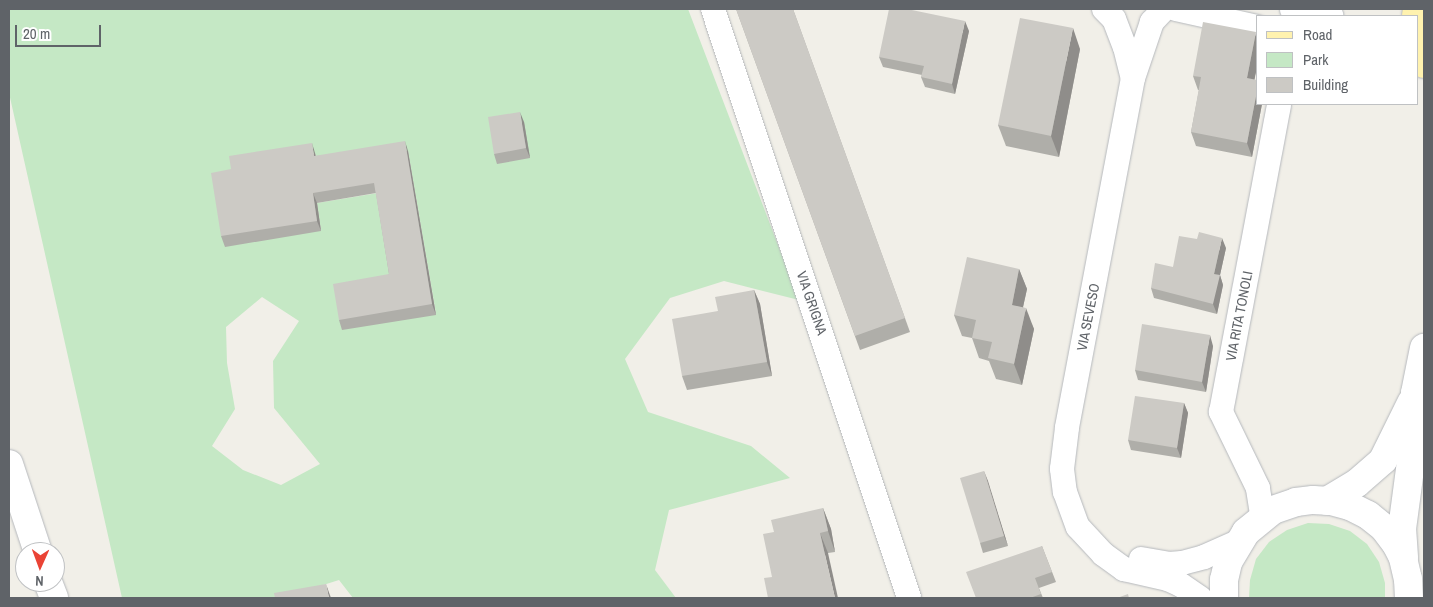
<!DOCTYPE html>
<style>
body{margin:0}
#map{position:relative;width:1433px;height:607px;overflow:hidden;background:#f1efe8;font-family:"Archivo Narrow",sans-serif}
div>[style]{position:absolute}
.green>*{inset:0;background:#c5e8c5}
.roads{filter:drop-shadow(0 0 1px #b5b8bc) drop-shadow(0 0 1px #b5b8bc)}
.street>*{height:24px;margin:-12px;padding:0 12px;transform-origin:12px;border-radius:12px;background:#fff}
.secondary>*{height:28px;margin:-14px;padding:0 14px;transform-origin:14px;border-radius:14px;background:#fff}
.primary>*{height:28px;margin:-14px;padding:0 14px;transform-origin:14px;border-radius:14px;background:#fff2af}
.wall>*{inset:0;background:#afaea9}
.shaded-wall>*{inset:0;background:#8f8d8a}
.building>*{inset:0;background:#cccac5}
span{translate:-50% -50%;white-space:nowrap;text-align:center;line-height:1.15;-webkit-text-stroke:4px #fff;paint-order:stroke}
.street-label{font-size:14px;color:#5f6368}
.frame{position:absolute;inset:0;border:10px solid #5f6368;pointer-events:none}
.legend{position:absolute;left:1256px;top:15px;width:162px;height:90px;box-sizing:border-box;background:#fff;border:1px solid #bfc1c3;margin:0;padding:6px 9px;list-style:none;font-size:15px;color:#5f6368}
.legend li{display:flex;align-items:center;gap:10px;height:25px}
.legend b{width:25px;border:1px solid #bfc1c3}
.north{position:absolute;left:15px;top:542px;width:50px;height:50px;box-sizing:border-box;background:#fff;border:1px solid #bfc1c3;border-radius:50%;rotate:182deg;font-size:14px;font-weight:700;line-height:20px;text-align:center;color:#5f6368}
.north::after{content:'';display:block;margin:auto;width:18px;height:22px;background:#ea4335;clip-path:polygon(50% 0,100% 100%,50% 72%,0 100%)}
.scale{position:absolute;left:15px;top:25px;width:86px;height:22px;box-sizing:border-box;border:2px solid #5f6368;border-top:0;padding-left:6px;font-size:15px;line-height:18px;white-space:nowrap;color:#5f6368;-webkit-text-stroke:4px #fff;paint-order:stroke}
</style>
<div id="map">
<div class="green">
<i style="clip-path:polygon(evenodd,9px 9px,688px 9px,799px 300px,724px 281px,670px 298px,625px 359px,648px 412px,751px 446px,790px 478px,669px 510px,655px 570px,676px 598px,353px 598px,339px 580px,282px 598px,122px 598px,9px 93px,9px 9px,408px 151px,436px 314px,378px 193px,317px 203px,321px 231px,235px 179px,315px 153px,317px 166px,408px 151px,9px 9px,262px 297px,299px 321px,273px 361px,274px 408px,320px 464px,281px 485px,243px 470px,212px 446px,235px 409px,227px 363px,226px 327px,262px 297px)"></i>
<i style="clip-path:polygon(1308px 523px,1329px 524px,1350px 531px,1367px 544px,1379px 562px,1385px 583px,1385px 598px,1249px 598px,1250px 580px,1256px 559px,1269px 542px,1287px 530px)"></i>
</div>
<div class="roads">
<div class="street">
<i style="left:713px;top:9px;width:621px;rotate:71.59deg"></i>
<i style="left:1104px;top:9px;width:14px;rotate:45deg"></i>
<i style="left:1114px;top:19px;width:30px;rotate:69deg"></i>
<i style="left:1125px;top:47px;width:32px;rotate:76deg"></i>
<i style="left:1164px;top:9px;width:18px;rotate:133deg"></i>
<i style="left:1152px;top:22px;width:59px;rotate:108.7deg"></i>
<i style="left:1133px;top:78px;width:356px;rotate:100.7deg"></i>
<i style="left:1067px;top:428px;width:41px;rotate:97deg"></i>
<i style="left:1062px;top:469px;width:23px;rotate:83deg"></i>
<i style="left:1065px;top:492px;width:37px;rotate:70deg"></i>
<i style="left:1078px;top:527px;width:37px;rotate:47deg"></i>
<i style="left:1103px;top:554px;width:26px;rotate:36deg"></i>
<i style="left:1124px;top:569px;width:45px;rotate:12.8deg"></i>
<i style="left:1168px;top:579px;width:14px;rotate:25deg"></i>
<i style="left:1181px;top:585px;width:23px;rotate:34deg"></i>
<i style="left:1176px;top:9px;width:83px;rotate:12.5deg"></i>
<i style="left:1259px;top:520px;width:7px;rotate:-63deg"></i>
<i style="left:1262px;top:514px;width:26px;rotate:-99deg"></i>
<i style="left:1258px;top:488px;width:85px;rotate:-116deg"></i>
<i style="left:1221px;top:412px;width:313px;rotate:-79.3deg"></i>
<i style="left:1141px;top:559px;width:28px;rotate:10deg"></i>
<i style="left:1169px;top:564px;width:13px;rotate:-4deg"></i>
<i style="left:1182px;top:563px;width:23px;rotate:-15deg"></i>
<i style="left:1204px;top:557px;width:37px;rotate:-24deg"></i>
</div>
<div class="secondary">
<i style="left:1294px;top:9px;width:36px;rotate:11deg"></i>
<i style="left:9px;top:464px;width:93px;rotate:71.8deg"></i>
<i style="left:1327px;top:501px;width:35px;rotate:-31deg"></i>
<i style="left:1357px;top:483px;width:35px;rotate:-41deg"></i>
<i style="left:1383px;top:460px;width:64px;rotate:-63.8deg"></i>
<i style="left:1404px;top:557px;width:28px;rotate:-94deg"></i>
<i style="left:1402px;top:529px;width:91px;rotate:-82.4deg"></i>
<i style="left:1414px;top:439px;width:46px;rotate:-88.8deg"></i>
<i style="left:1415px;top:393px;width:46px;rotate:-78.7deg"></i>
<i style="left:48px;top:582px;width:17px;rotate:69deg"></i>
<i style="left:1224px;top:598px;width:18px;rotate:-90deg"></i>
<i style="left:1224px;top:580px;width:18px;rotate:-77deg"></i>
<i style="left:1228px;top:562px;width:35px;rotate:-59deg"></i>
<i style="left:1246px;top:532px;width:35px;rotate:-39deg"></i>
<i style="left:1273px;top:510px;width:24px;rotate:-19deg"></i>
<i style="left:1296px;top:502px;width:17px;rotate:-7deg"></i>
<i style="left:1313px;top:500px;width:18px;rotate:3deg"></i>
<i style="left:1331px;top:501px;width:20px;rotate:15deg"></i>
<i style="left:1350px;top:506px;width:20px;rotate:27deg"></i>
<i style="left:1368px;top:515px;width:21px;rotate:39deg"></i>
<i style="left:1384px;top:528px;width:20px;rotate:53deg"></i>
<i style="left:1396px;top:544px;width:16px;rotate:63deg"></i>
<i style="left:1403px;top:558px;width:22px;rotate:77deg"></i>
<i style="left:1408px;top:579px;width:19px;rotate:87deg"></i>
</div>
<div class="primary">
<i style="left:1416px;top:16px;width:7px;rotate:-82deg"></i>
<i style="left:1417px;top:40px;width:25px;rotate:74deg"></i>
</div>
</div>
<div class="wall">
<i style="clip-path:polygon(736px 9px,793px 9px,910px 332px,860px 350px)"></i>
<i style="clip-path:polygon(969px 31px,955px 94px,925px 87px,921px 77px,922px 75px,883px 67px,879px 57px)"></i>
<i style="clip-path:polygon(1257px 35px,1257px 67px,1254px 80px,1257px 104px,1262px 104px,1252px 157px,1196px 146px,1191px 132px,1199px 90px,1198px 90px,1193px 76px)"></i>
<i style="clip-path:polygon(1080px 49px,1059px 157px,1006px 146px,998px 125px)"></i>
<i style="clip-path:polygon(524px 122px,530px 158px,497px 164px,494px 154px)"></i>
<i style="clip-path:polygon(408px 151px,436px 315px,342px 330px,339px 320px,389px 274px,376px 193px,317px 203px,321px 231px,225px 247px,221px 236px,315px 153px,316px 156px)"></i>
<i style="clip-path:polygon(1226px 248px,1220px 275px,1223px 285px,1217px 314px,1154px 298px,1151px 288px,1173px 267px)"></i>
<i style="clip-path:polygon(1019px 269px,1027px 289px,1023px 307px,1034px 329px,1022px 385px,996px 379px,989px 361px,979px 358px,972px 338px,962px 336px,954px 315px)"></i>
<i style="clip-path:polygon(754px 290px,760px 304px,772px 376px,687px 390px,682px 376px,718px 311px)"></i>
<i style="clip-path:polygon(1213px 346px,1206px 392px,1138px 380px,1135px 370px)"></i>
<i style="clip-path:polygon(1184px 403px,1188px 413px,1181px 458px,1131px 450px,1128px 440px)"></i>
<i style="clip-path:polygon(984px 471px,1008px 546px,983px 553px,980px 543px)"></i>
<i style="clip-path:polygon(823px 508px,831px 529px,835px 552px,828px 553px,772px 577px)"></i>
<i style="clip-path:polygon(1042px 546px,1056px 582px,1039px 588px,1043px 598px,976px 598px)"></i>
</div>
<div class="shaded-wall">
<i style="clip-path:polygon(965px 21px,969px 31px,955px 94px,952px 84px)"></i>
<i style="clip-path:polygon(1073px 28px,1080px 49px,1059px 157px,1051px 136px)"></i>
<i style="clip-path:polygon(1256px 32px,1257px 35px,1257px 67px,1252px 92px,1247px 78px)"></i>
<i style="clip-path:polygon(1257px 91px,1257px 104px,1262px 104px,1252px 157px,1247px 143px)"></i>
<i style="clip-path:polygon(520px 112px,524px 122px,530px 158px,526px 148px)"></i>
<i style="clip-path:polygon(405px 141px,408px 151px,436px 315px,432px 304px)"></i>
<i style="clip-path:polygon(312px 143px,315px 153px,317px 166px,314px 156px)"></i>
<i style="clip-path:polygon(313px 193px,317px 203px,321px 231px,317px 221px)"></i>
<i style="clip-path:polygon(1222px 238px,1226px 248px,1220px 275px,1223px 285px,1217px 314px,1213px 304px,1214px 274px)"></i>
<i style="clip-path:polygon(1019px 269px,1027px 289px,1019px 325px,1012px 305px)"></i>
<i style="clip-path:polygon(754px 290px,760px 304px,772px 376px,767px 362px)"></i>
<i style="clip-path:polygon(1026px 308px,1034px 329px,1022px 385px,1014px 364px)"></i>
<i style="clip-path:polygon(1210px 335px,1213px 346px,1206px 392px,1202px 382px)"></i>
<i style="clip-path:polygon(1184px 403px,1188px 413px,1181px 458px,1177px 448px)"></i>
<i style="clip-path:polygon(984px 471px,988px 481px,1008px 546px,1004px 536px)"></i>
<i style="clip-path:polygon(823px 508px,831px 529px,835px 552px,828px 531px)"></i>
<i style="clip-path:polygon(820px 533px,828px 553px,838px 598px,835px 598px)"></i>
<i style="clip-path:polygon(326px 584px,331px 598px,329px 598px)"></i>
</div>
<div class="building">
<i style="clip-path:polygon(736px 9px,793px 9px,905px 318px,855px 336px)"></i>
<i style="clip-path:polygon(889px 9px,907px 9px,965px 21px,952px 84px,921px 77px,924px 66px,879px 57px)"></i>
<i style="clip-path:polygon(1020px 18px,1073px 28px,1051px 136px,998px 125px)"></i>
<i style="clip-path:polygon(1203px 22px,1256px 32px,1247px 78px,1257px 80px,1257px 91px,1247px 143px,1191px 132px,1201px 77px,1193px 76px)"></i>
<i style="clip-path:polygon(520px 112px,526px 148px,494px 154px,488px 117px)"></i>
<i style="clip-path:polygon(405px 141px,432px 304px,339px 320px,333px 284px,389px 274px,374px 183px,313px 193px,317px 221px,221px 236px,211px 173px,231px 169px,229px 156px,312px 143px,314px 156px)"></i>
<i style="clip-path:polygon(1199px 232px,1222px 238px,1214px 274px,1220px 275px,1213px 304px,1151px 288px,1155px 263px,1173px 267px,1179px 236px,1197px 239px)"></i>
<i style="clip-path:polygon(967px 257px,1019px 269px,1012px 305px,1026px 308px,1014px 364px,988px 358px,992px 342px,972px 338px,976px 320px,954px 315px)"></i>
<i style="clip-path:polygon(754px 290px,767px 362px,682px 376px,672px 319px,718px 311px,715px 297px)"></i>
<i style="clip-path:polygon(1142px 324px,1210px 335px,1202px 382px,1135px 370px)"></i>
<i style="clip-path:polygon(1135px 396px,1184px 403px,1177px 448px,1128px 440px)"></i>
<i style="clip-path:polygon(984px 471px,1004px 536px,980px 543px,960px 478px)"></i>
<i style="clip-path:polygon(823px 508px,828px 531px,820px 533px,835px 598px,768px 598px,764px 578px,772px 577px,763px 534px,774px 532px,771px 520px)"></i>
<i style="clip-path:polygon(1042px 546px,1052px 572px,1035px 578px,1041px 594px,1030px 598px,976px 598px,966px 572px)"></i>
<i style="clip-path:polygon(326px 584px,329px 598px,275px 598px,274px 593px)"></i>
<i style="clip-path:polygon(1128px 594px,1129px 598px,1117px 598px)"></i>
</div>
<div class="street-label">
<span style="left:812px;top:303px;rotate:71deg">VIA GRIGNA</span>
<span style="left:1239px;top:316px;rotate:-79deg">VIA RITA TONOLI</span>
<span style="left:1088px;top:317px;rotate:-79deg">VIA SEVESO</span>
</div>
<div class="frame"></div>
<ul class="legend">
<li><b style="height:6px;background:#fff2af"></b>Road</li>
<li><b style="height:14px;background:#c5e8c5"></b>Park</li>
<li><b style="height:14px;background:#cccac5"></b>Building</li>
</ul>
<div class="north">N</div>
<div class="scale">20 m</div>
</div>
